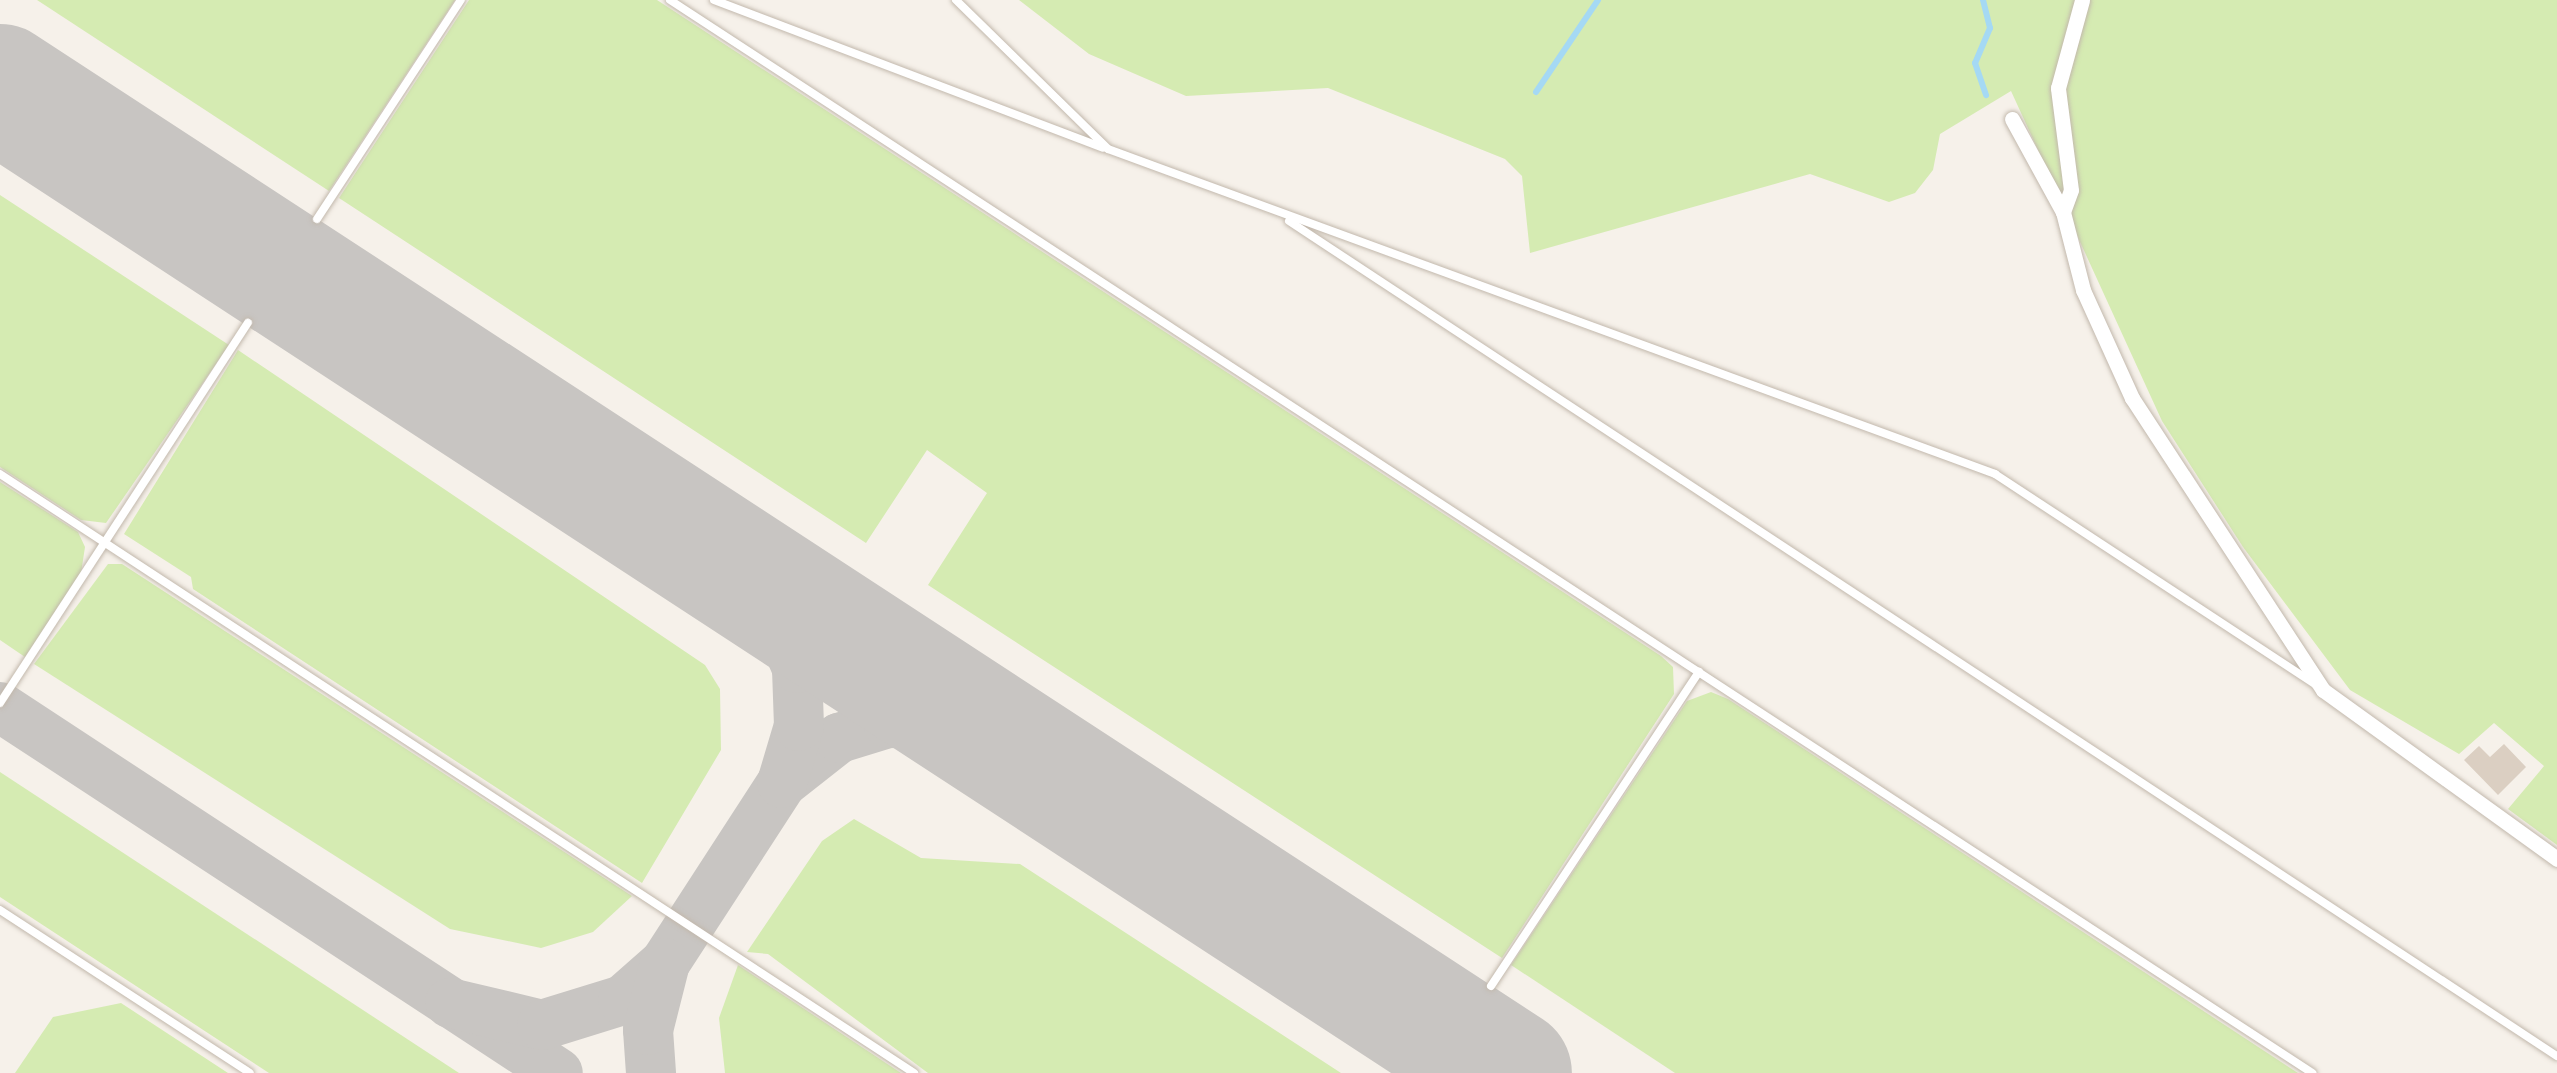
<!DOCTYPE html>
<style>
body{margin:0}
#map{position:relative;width:2557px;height:1073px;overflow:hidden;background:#f6f1ea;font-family:Figtree,sans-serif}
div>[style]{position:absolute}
.green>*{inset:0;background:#d5ebb2}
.stream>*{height:6px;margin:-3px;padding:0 3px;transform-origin:3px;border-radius:3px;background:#a5d9f4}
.taxiway>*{height:50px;margin:-25px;padding:0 25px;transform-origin:25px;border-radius:25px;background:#c8c5c2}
.runway>*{height:128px;margin:-64px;padding:0 64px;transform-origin:64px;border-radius:64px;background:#c8c5c2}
.building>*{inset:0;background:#dbcfc2}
.roads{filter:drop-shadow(0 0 2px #c2b8ac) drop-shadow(0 0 2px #c2b8ac)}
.lane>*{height:8px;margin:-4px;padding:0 4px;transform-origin:4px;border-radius:4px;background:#fff}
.street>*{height:15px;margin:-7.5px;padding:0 7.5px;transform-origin:7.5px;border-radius:7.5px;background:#fff}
span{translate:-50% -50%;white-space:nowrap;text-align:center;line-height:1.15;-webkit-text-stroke:8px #fff;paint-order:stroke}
</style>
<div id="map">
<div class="green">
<i style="clip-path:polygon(37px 0,455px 0,329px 191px)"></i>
<i style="clip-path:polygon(469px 0,657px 0,1661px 656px,1673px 667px,1674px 694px,1502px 958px,928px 585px,987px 493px,927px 450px,866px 543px,339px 198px)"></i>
<i style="clip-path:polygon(1019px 0,2557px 0,2557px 845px,2508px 809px,2544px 766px,2494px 723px,2459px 754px,2350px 690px,2243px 547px,2162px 421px,2011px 91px,1940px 134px,1933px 170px,1915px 193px,1889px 202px,1810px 174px,1530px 253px,1522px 176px,1505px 159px,1328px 88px,1186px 96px,1089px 54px)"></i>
<i style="clip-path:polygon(0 195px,229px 345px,106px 523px,81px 520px,0 467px)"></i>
<i style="clip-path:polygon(238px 350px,705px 665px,720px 689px,721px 750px,642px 883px,193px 589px,191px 577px,124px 534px)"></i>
<i style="clip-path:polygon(0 482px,78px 532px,85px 547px,81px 573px,25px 657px,0 640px)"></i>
<i style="clip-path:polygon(108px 564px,122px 564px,632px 896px,593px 932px,541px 948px,450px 929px,34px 664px)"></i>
<i style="clip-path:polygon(1711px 692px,1728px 699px,2298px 1073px,1675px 1073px,1511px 965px,1687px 701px)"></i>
<i style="clip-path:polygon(0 772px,459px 1073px,269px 1073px,0 897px)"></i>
<i style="clip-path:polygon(854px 819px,921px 858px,1020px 864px,1341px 1073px,928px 1073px,768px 954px,747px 952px,822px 841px)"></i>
<i style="clip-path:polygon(738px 965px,901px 1073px,725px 1073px,719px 1018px)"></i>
<i style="clip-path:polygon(121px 1003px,228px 1073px,15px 1073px,53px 1017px)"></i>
</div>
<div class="stream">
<i style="left:1983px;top:0;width:29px;rotate:76deg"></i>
<i style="left:1990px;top:28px;width:38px;rotate:113deg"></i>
<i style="left:1975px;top:63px;width:34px;rotate:71deg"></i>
<i style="left:1536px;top:92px;width:111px;rotate:-56deg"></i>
</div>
<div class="taxiway">
<i style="left:0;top:707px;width:667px;rotate:33.26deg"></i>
<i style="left:782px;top:783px;width:73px;rotate:-38.3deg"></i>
<i style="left:839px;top:738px;width:51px;rotate:-17deg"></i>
<i style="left:888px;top:723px;width:63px;rotate:0.9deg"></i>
<i style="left:951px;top:724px;width:80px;rotate:24.3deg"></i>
<i style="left:450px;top:1003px;width:95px;rotate:13.4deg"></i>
<i style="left:542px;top:1025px;width:85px;rotate:-17.2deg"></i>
<i style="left:623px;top:1000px;width:56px;rotate:-41.4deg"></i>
<i style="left:665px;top:963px;width:215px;rotate:-57deg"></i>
<i style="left:782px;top:783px;width:59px;rotate:-73.4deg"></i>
<i style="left:799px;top:726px;width:58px;rotate:-92deg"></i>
<i style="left:797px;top:668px;width:65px;rotate:-113.4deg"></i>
<i style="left:771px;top:608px;width:65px;rotate:-135deg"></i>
<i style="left:651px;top:1073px;width:43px;rotate:-94deg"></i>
<i style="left:648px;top:1030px;width:69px;rotate:-75.8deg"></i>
</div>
<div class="runway">
<i style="left:0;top:88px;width:1801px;rotate:33.15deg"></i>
</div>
<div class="building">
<i style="clip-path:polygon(2504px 744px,2526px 767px,2498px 795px,2464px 760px,2479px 746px,2490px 757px)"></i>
</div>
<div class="roads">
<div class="lane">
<i style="left:670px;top:0;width:1962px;rotate:33.16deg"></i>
<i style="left:714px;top:0;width:416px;rotate:20.8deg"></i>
<i style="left:956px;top:0;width:213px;rotate:44.4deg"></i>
<i style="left:1108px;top:149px;width:945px;rotate:20.12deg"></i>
<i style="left:1995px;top:474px;width:383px;rotate:33.3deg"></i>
<i style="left:317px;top:219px;width:262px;rotate:-56.7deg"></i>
<i style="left:1289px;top:221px;width:1518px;rotate:33.37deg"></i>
<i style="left:0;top:474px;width:1093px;rotate:33.24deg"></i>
<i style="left:0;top:703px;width:454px;rotate:-56.9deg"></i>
<i style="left:0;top:910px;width:298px;rotate:33.1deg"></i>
<i style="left:1491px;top:986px;width:377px;rotate:-56.5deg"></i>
</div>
<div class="street">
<i style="left:2012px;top:119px;width:106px;rotate:61.3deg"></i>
<i style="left:2063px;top:212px;width:81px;rotate:75.6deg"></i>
<i style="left:2083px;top:290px;width:119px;rotate:65.6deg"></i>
<i style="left:2132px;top:398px;width:349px;rotate:56.8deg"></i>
<i style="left:2323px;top:690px;width:289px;rotate:35.8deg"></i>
<i style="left:2063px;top:212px;width:23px;rotate:-70deg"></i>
<i style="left:2071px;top:190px;width:103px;rotate:-97.3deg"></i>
<i style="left:2058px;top:88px;width:91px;rotate:-74.7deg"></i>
</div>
</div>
</div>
